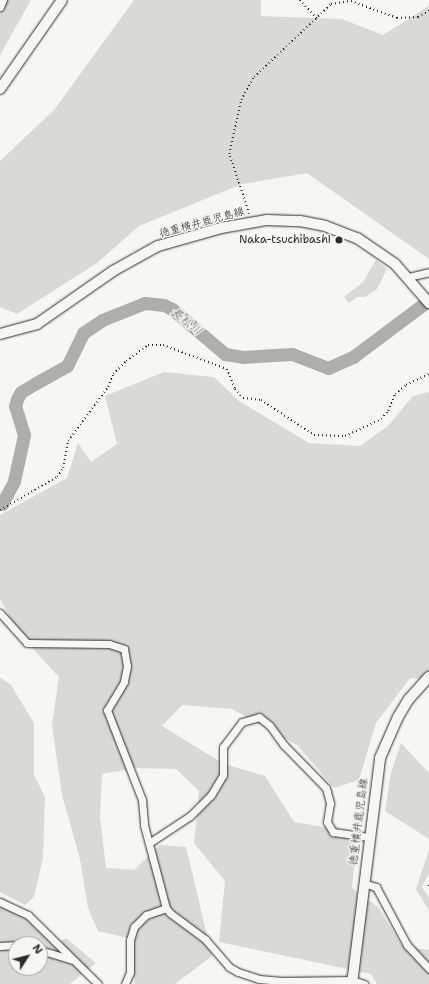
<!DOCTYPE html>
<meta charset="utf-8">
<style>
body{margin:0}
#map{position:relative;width:429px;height:984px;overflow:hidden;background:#f6f6f2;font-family:"Shantell Sans","Klee One",sans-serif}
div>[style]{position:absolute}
.green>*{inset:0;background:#d9d9d5}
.river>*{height:13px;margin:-6.5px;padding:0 6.5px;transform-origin:6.5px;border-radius:6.5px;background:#aeaeab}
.path>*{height:1.5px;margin-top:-0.75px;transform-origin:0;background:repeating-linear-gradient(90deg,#2b2b2b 0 1px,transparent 0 4px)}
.roads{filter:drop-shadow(0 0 1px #2b2b2b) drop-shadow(0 0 1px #2b2b2b)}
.street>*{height:7px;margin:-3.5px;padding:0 3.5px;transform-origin:3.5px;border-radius:3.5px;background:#f6f6f2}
.secondary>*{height:10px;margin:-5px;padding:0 5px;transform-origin:5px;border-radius:5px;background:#f6f6f2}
.dots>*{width:11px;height:11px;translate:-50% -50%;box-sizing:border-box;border:2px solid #f6f6f2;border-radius:50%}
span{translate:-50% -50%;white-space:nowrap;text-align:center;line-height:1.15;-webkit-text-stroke:3px #f6f6f2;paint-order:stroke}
.street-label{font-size:11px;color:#2b2b2b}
.poi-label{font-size:11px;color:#2b2b2b}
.right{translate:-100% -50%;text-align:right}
.water-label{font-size:12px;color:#525251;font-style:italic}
.north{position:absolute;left:8px;top:936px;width:40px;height:40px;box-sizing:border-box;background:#f6f6f2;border:1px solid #a5a5a2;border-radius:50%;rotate:54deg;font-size:11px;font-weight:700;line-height:16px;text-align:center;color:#2b2b2b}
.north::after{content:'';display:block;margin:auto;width:14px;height:18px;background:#2b2b2b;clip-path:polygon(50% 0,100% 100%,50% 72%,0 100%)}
</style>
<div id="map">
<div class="green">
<i style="clip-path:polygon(0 0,31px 0,0 55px)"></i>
<i style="clip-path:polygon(134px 0,261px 0,261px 16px,342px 19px,383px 35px,429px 6px,429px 259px,307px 173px,242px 184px,139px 226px,97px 263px,17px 314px,0 307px,0 161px,54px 110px)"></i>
<i style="clip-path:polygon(376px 260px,387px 269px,377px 289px,365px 297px,357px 297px,349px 303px,344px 297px,363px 282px)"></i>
<i style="clip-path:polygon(164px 372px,214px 377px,239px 401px,309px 443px,360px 446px,388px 426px,413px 396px,429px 392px,429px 679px,410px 678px,376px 723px,359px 780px,334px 788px,297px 745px,232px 709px,182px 705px,162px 726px,224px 764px,265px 776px,294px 822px,357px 833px,352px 888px,378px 907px,402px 946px,429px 950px,429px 984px,377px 984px,371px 974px,219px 942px,225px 881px,194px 843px,199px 791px,176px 769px,136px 768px,102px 774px,100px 817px,106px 868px,134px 870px,160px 845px,186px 847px,212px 956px,175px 984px,135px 984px,128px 938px,98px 931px,88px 908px,80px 859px,62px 795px,52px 725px,59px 677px,20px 635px,0 599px,0 515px,67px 478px,78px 443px,91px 462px,117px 444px,105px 396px)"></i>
<i style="clip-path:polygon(0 677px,11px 685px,34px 723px,34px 775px,45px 797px,43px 858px,34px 897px,25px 905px,0 892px)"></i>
<i style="clip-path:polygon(401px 743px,429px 773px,429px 839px,385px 811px,391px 773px)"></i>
<i style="clip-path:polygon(429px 850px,429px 873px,422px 887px,429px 898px,429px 911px,416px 889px)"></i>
<i style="clip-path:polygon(evenodd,0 898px,28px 912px,59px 942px,66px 938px,96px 963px,70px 984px,0 984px,0 898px,16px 944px,40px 944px,40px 968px,16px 968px,16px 944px)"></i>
</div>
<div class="river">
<i style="left:0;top:504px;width:2px"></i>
<i style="left:2px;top:504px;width:26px;rotate:-62deg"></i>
<i style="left:14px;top:481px;width:47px;rotate:-77.7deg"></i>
<i style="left:24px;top:435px;width:30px;rotate:-107deg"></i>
<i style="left:15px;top:406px;width:7px;rotate:-74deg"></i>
<i style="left:17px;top:399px;width:8px;rotate:-60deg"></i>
<i style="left:21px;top:392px;width:17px;rotate:-31deg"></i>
<i style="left:36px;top:383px;width:35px;rotate:-29deg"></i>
<i style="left:67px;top:366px;width:37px;rotate:-64deg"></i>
<i style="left:83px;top:333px;width:23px;rotate:-34deg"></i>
<i style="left:102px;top:320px;width:46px;rotate:-21.6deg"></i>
<i style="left:145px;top:303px;width:19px;rotate:6deg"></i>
<i style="left:164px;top:305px;width:9px;rotate:27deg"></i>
<i style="left:172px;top:309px;width:70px;rotate:40.3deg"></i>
<i style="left:225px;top:354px;width:18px;rotate:9deg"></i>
<i style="left:243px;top:357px;width:49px;rotate:-3.5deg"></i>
<i style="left:292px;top:354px;width:39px;rotate:21deg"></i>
<i style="left:328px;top:368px;width:27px;rotate:-24deg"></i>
<i style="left:353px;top:357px;width:95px;rotate:-36.9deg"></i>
</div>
<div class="path">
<i style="left:300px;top:0;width:25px;rotate:47deg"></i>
<i style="left:249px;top:214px;width:63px;rotate:-108.4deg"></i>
<i style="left:229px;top:154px;width:55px;rotate:-77.5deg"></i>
<i style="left:241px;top:100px;width:26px;rotate:-61deg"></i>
<i style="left:254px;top:77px;width:106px;rotate:-43.5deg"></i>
<i style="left:331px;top:4px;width:20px;rotate:-9deg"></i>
<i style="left:351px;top:1px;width:49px;rotate:20.3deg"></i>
<i style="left:397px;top:18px;width:21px;rotate:-3deg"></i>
<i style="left:418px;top:17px;width:13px;rotate:-29deg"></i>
<i style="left:0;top:510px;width:66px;rotate:-30.1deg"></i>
<i style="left:57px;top:477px;width:11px;rotate:-56deg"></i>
<i style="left:63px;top:468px;width:27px;rotate:-80deg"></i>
<i style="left:68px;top:441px;width:67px;rotate:-53.5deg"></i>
<i style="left:108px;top:387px;width:14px;rotate:-69deg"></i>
<i style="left:113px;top:374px;width:18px;rotate:-45deg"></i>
<i style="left:126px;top:361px;width:27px;rotate:-36deg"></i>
<i style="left:148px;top:345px;width:15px"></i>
<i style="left:163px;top:345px;width:68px;rotate:20.6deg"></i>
<i style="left:227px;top:369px;width:22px;rotate:68deg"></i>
<i style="left:235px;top:389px;width:12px;rotate:48deg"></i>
<i style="left:243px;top:398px;width:18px;rotate:6deg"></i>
<i style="left:261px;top:400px;width:64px;rotate:33.4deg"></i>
<i style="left:314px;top:435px;width:31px;rotate:2deg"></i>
<i style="left:345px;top:436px;width:40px;rotate:-25deg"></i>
<i style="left:381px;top:419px;width:11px;rotate:-49deg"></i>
<i style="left:388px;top:411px;width:18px;rotate:-68deg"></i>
<i style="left:395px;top:394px;width:14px;rotate:-39deg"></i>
<i style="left:406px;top:385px;width:25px;rotate:-26deg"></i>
<i style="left:429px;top:885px;width:3px;rotate:90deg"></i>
</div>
<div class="roads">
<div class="street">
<i style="left:0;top:7px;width:8px;rotate:-67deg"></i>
<i style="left:408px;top:277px;width:22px;rotate:-13deg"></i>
<i style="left:0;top:613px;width:40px;rotate:48deg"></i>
<i style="left:27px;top:643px;width:82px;rotate:0.7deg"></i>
<i style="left:109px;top:644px;width:16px;rotate:18deg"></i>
<i style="left:124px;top:649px;width:17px;rotate:80deg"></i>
<i style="left:127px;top:666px;width:16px;rotate:101deg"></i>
<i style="left:124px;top:682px;width:33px;rotate:121deg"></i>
<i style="left:107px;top:710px;width:97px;rotate:68.7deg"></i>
<i style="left:142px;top:800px;width:25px;rotate:85deg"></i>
<i style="left:144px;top:825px;width:86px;rotate:75.2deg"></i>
<i style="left:166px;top:908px;width:6px;rotate:51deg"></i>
<i style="left:170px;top:913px;width:44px;rotate:36.6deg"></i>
<i style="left:205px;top:939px;width:37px;rotate:49deg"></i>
<i style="left:229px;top:967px;width:10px;rotate:29deg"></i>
<i style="left:238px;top:972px;width:22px;rotate:18deg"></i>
<i style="left:259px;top:979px;width:23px;rotate:5deg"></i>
<i style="left:282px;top:981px;width:70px;rotate:-0.8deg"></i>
<i style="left:352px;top:980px;width:13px;rotate:18deg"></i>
<i style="left:149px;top:843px;width:49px;rotate:-33.4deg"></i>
<i style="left:190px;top:816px;width:30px;rotate:-45deg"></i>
<i style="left:211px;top:795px;width:23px;rotate:-59deg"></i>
<i style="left:223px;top:775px;width:28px;rotate:-90deg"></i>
<i style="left:223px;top:747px;width:31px;rotate:-53deg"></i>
<i style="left:242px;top:722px;width:18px;rotate:-16deg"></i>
<i style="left:259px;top:717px;width:14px;rotate:39deg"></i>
<i style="left:270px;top:726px;width:24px;rotate:54deg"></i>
<i style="left:284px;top:745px;width:60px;rotate:45.7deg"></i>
<i style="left:326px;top:788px;width:16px;rotate:75deg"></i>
<i style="left:330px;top:803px;width:19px;rotate:99deg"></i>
<i style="left:327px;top:822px;width:12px;rotate:59deg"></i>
<i style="left:333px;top:832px;width:36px;rotate:8deg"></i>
<i style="left:363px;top:883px;width:14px;rotate:17deg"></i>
<i style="left:376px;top:887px;width:66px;rotate:61.9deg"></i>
<i style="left:407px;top:945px;width:33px;rotate:47deg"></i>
<i style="left:0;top:902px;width:31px;rotate:25deg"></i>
<i style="left:28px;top:915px;width:98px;rotate:44.6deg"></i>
<i style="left:0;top:946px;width:16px;rotate:-4deg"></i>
<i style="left:40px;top:950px;width:34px;rotate:17deg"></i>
<i style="left:125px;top:984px;width:13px;rotate:-67deg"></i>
<i style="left:130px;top:972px;width:32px;rotate:-90deg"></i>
<i style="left:130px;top:940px;width:14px;rotate:-73deg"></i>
<i style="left:134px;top:927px;width:17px;rotate:-45deg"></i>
<i style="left:146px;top:915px;width:21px;rotate:-19deg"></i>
</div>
<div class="secondary">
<i style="left:0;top:89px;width:108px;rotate:-55.1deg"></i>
<i style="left:0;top:334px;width:38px;rotate:-15deg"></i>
<i style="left:37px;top:324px;width:93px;rotate:-34.9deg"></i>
<i style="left:113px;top:271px;width:51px;rotate:-29.1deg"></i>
<i style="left:158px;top:246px;width:66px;rotate:-15.9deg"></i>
<i style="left:221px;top:228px;width:47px;rotate:-9.9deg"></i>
<i style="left:267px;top:220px;width:33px;rotate:2deg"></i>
<i style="left:300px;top:221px;width:25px;rotate:11deg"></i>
<i style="left:325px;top:226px;width:34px;rotate:21deg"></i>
<i style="left:357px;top:238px;width:46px;rotate:34.4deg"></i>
<i style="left:395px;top:264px;width:52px;rotate:48.9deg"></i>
<i style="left:352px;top:984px;width:228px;rotate:-82.9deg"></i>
<i style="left:380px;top:758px;width:45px;rotate:-66.3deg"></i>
<i style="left:398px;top:717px;width:21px;rotate:-59deg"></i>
<i style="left:409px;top:699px;width:30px;rotate:-48deg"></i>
</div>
</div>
<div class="dots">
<i style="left:339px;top:240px;background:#2b2b2b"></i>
</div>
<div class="street-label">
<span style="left:202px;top:223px;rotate:-15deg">徳重横井鹿児島線</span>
<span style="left:359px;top:822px;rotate:-83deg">徳重横井鹿児島線</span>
</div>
<div class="poi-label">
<span class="right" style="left:331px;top:240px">Naka-tsuchibashi</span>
</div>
<div class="water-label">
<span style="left:186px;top:322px;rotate:39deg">長松川</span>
</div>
<div class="north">N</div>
</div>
